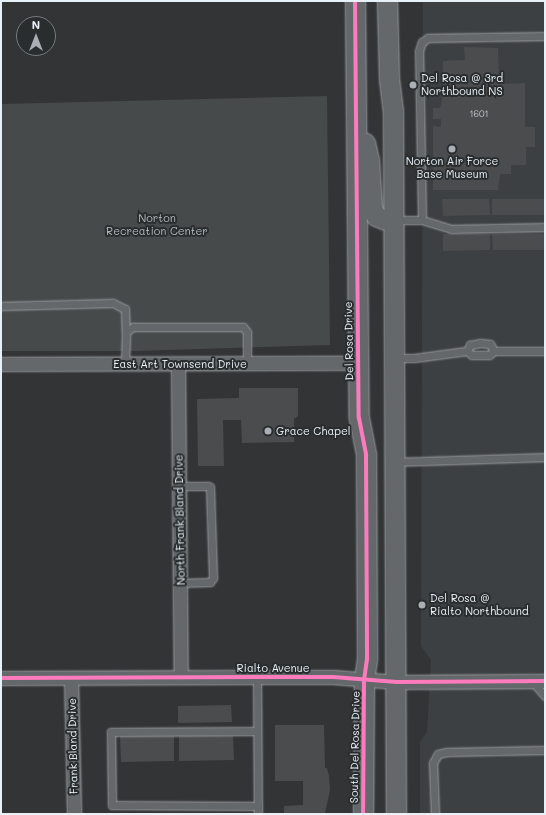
<!DOCTYPE html>
<style>
body{margin:0}
#map{position:relative;width:546px;height:815px;overflow:hidden;background:#333435;font-family:Mali,sans-serif}
div>[style]{position:absolute}
.built>*{inset:0;background:#3d4042}
.green>*{inset:0;background:#464a4b}
.building>*{inset:0;background:#4b4c4d}
.roads{filter:drop-shadow(0 0 1px #999b9e) drop-shadow(0 0 1px #999b9e)}
.lane>*{height:7px;margin:-3.5px;padding:0 3.5px;transform-origin:3.5px;border-radius:3.5px;background:#64686b}
.street>*{height:13px;margin:-6.5px;padding:0 6.5px;transform-origin:6.5px;border-radius:6.5px;background:#64686b}
.secondary>*{height:19px;margin:-9.5px;padding:0 9.5px;transform-origin:9.5px;border-radius:9.5px;background:#64686b}
.cycleway>*{height:4px;margin:-2px;padding:0 2px;transform-origin:2px;border-radius:2px;background:#fd7abc}
.dots>*{width:11px;height:11px;translate:-50% -50%;box-sizing:border-box;border:2px solid #2a2d2e;border-radius:50%}
span{translate:-50% -50%;white-space:nowrap;text-align:center;line-height:1.15;-webkit-text-stroke:4px #2a2d2e;paint-order:stroke}
.number-label{font-size:9px;color:#c1c8cd}
.number-label span{-webkit-text-stroke-width:0}
.poi-label{font-size:11px;color:#e8f1f8}
.left{translate:0 -50%;text-align:left}
.park-label{font-size:11px;color:#b0b8bd}
.street-label{font-size:11px;color:#e8f1f8}
.frame{position:absolute;inset:0;border:2px solid #e8f1f8;pointer-events:none}
.north{position:absolute;left:16px;top:16px;width:40px;height:40px;box-sizing:border-box;background:#2a2d2e;border:1px solid #767b7f;border-radius:50%;rotate:0deg;font-size:11px;font-weight:700;line-height:16px;text-align:center;color:#e8f1f8}
.north::after{content:'';display:block;margin:auto;width:14px;height:18px;background:#a9afb4;clip-path:polygon(50% 0,100% 100%,50% 72%,0 100%)}
</style>
<div id="map">
<div class="built">
<i style="clip-path:polygon(423px 1px,545px 1px,545px 814px,420px 814px,420px 742px,427px 732px,431px 660px,421px 646px)"></i>
</div>
<div class="green">
<i style="clip-path:polygon(327px 96px,330px 345px,136px 351px,1px 351px,1px 104px)"></i>
</div>
<div class="building">
<i style="clip-path:polygon(464px 47px,498px 48px,499px 84px,525px 83px,525px 127px,535px 127px,535px 147px,526px 147px,526px 165px,511px 165px,511px 174px,500px 174px,498px 190px,433px 190px,433px 126px,441px 127px,441px 119px,433px 119px,433px 108px,440px 108px,442px 101px,443px 61px,465px 60px)"></i>
<i style="clip-path:polygon(442px 199px,489px 199px,490px 215px,443px 216px)"></i>
<i style="clip-path:polygon(492px 199px,545px 199px,545px 215px,492px 215px)"></i>
<i style="clip-path:polygon(443px 234px,490px 234px,490px 250px,443px 251px)"></i>
<i style="clip-path:polygon(492px 234px,545px 234px,545px 250px,493px 250px)"></i>
<i style="clip-path:polygon(239px 388px,298px 388px,298px 416px,294px 419px,294px 442px,242px 443px,241px 420px,223px 420px,224px 466px,198px 466px,197px 399px,239px 398px)"></i>
<i style="clip-path:polygon(231px 705px,232px 722px,178px 723px,178px 706px)"></i>
<i style="clip-path:polygon(275px 725px,324px 725px,325px 768px,327px 768px,329px 776px,330px 790px,325px 813px,284px 814px,284px 806px,303px 805px,303px 781px,275px 781px)"></i>
<i style="clip-path:polygon(120px 736px,174px 736px,174px 761px,121px 762px)"></i>
<i style="clip-path:polygon(179px 736px,233px 736px,234px 760px,179px 761px)"></i>
</div>
<div class="roads">
<div class="lane">
<i style="left:395px;top:220px;width:27px"></i>
<i style="left:422px;top:220px;width:169px;rotate:-91deg"></i>
<i style="left:419px;top:51px;width:9px;rotate:-72deg"></i>
<i style="left:422px;top:42px;width:7px;rotate:-34deg"></i>
<i style="left:428px;top:38px;width:117px;rotate:-1deg"></i>
<i style="left:422px;top:220px;width:30px;rotate:17deg"></i>
<i style="left:451px;top:229px;width:94px;rotate:-1.2deg"></i>
<i style="left:1px;top:306px;width:112px;rotate:-1.5deg"></i>
<i style="left:113px;top:303px;width:13px;rotate:27deg"></i>
<i style="left:125px;top:309px;width:23px;rotate:88deg"></i>
<i style="left:467px;top:351px;width:7px;rotate:-63deg"></i>
<i style="left:470px;top:345px;width:10px;rotate:-11deg"></i>
<i style="left:480px;top:343px;width:10px;rotate:6deg"></i>
<i style="left:490px;top:344px;width:8px;rotate:60deg"></i>
<i style="left:394px;top:358px;width:20px"></i>
<i style="left:414px;top:358px;width:53px;rotate:-7.5deg"></i>
<i style="left:467px;top:351px;width:6px;rotate:39deg"></i>
<i style="left:472px;top:355px;width:17px"></i>
<i style="left:489px;top:355px;width:6px;rotate:-39deg"></i>
<i style="left:494px;top:351px;width:51px"></i>
<i style="left:125px;top:364px;width:32px;rotate:-88deg"></i>
<i style="left:126px;top:332px;width:9px;rotate:-36deg"></i>
<i style="left:133px;top:327px;width:110px"></i>
<i style="left:243px;top:327px;width:6px;rotate:51deg"></i>
<i style="left:247px;top:332px;width:31px;rotate:90deg"></i>
<i style="left:396px;top:462px;width:149px;rotate:-1.9deg"></i>
<i style="left:179px;top:486px;width:29px"></i>
<i style="left:208px;top:486px;width:2px;rotate:27deg"></i>
<i style="left:210px;top:487px;width:91px;rotate:88.1deg"></i>
<i style="left:213px;top:578px;width:5px;rotate:127deg"></i>
<i style="left:210px;top:582px;width:30px;rotate:178deg"></i>
<i style="left:257px;top:677px;width:137px;rotate:89.6deg"></i>
<i style="left:532px;top:681px;width:20px;rotate:49deg"></i>
<i style="left:257px;top:731px;width:146px;rotate:179.6deg"></i>
<i style="left:111px;top:732px;width:73px;rotate:89.2deg"></i>
<i style="left:112px;top:805px;width:146px;rotate:0.4deg"></i>
<i style="left:435px;top:814px;width:51px;rotate:-92.2deg"></i>
<i style="left:433px;top:763px;width:10px;rotate:-61deg"></i>
<i style="left:438px;top:754px;width:9px;rotate:-13deg"></i>
<i style="left:447px;top:752px;width:98px;rotate:-1.2deg"></i>
</div>
<div class="street">
<i style="left:1px;top:364px;width:358px;rotate:-0.2deg"></i>
<i style="left:178px;top:364px;width:313px;rotate:89.5deg"></i>
<i style="left:1px;top:678px;width:256px;rotate:-0.2deg"></i>
<i style="left:257px;top:677px;width:76px"></i>
<i style="left:333px;top:677px;width:64px;rotate:4.5deg"></i>
<i style="left:397px;top:682px;width:148px;rotate:-0.4deg"></i>
<i style="left:71px;top:678px;width:136px;rotate:88.7deg"></i>
</div>
<div class="secondary">
<i style="left:355px;top:1px;width:417px;rotate:89.5deg"></i>
<i style="left:359px;top:418px;width:38px;rotate:79deg"></i>
<i style="left:366px;top:455px;width:204px;rotate:89.7deg"></i>
<i style="left:367px;top:659px;width:21px;rotate:98deg"></i>
<i style="left:364px;top:680px;width:134px;rotate:90.4deg"></i>
<i style="left:387px;top:1px;width:78px;rotate:88.5deg"></i>
<i style="left:389px;top:79px;width:32px;rotate:83deg"></i>
<i style="left:393px;top:111px;width:703px;rotate:89.76deg"></i>
<i style="left:365px;top:143px;width:17px;rotate:77deg"></i>
<i style="left:369px;top:160px;width:48px;rotate:86.4deg"></i>
<i style="left:372px;top:208px;width:9px;rotate:63deg"></i>
<i style="left:376px;top:216px;width:8px;rotate:23deg"></i>
<i style="left:383px;top:219px;width:11px;rotate:5deg"></i>
</div>
</div>
<div class="cycleway">
<i style="left:355px;top:1px;width:417px;rotate:89.5deg"></i>
<i style="left:359px;top:418px;width:38px;rotate:79deg"></i>
<i style="left:366px;top:455px;width:204px;rotate:89.7deg"></i>
<i style="left:367px;top:659px;width:21px;rotate:98deg"></i>
<i style="left:364px;top:680px;width:134px;rotate:90.4deg"></i>
<i style="left:1px;top:678px;width:256px;rotate:-0.2deg"></i>
<i style="left:257px;top:677px;width:76px"></i>
<i style="left:333px;top:677px;width:64px;rotate:4.5deg"></i>
<i style="left:397px;top:682px;width:148px;rotate:-0.4deg"></i>
</div>
<div class="dots">
<i style="left:413px;top:85px;background:#a9afb4"></i>
<i style="left:452px;top:149px;background:#a9afb4"></i>
<i style="left:268px;top:431px;background:#a9afb4"></i>
<i style="left:422px;top:605px;background:#a9afb4"></i>
</div>
<div class="number-label">
<span style="left:479px;top:114px">1601</span>
</div>
<div class="poi-label">
<span class="left" style="left:421px;top:85px">Del Rosa @ 3rd<br>Northbound NS</span>
<span style="left:452px;top:168px">Norton Air Force<br>Base Museum</span>
<span class="left" style="left:276px;top:431px">Grace Chapel</span>
<span class="left" style="left:430px;top:605px">Del Rosa @<br>Rialto Northbound</span>
</div>
<div class="park-label">
<span style="left:157px;top:225px">Norton<br>Recreation Center</span>
</div>
<div class="street-label">
<span style="left:349px;top:341px;rotate:-91deg">Del Rosa Drive</span>
<span style="left:180px;top:364px">East Art Townsend Drive</span>
<span style="left:180px;top:520px;rotate:-91deg">North Frank Bland Drive</span>
<span style="left:273px;top:668px">Rialto Avenue</span>
<span style="left:73px;top:746px;rotate:-91deg">Frank Bland Drive</span>
<span style="left:355px;top:747px;rotate:-89deg">South Del Rosa Drive</span>
</div>
<div class="frame"></div>
<div class="north">N</div>
</div>
